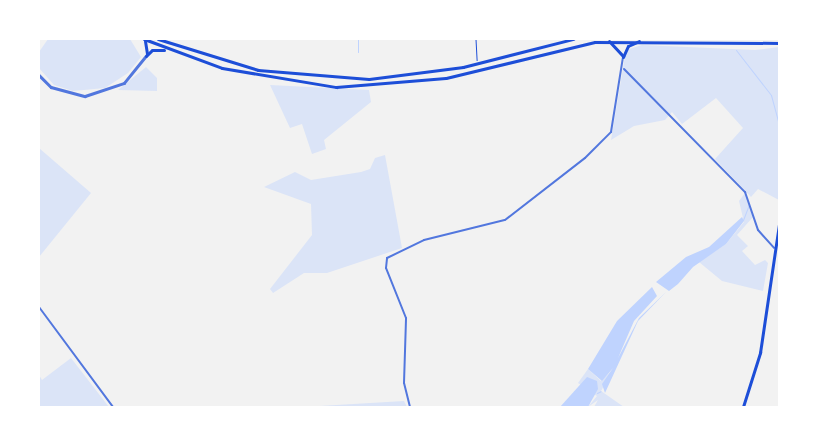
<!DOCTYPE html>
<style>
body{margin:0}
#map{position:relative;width:818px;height:446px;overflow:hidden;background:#f2f2f2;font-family:"Times New Roman",serif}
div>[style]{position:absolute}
.green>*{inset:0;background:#dbe4f7}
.water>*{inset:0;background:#bfd3fe}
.stream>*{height:1px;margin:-0.5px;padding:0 0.5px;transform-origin:0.5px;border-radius:0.5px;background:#bfd3fe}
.path>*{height:0.5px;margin:-0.25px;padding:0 0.25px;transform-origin:0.25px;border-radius:0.25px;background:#1d4ed8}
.minor>*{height:2px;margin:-1px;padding:0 1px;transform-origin:1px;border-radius:1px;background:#5277de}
.tertiary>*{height:2.5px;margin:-1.25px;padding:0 1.25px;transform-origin:1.25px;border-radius:1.25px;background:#5277de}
.secondary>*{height:2.5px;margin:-1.25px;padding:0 1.25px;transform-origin:1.25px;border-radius:1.25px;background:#1d4ed8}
.trunk>*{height:3px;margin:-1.5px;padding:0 1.5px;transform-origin:1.5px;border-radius:1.5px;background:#1d4ed8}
span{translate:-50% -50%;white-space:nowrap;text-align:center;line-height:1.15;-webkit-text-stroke:4px #fff;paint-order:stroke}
.frame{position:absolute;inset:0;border:40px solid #fff;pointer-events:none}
</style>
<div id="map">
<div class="green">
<i style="clip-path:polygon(48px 39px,130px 39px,141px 57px,128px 73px,105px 88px,73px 91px,54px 85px,39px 68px,39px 52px)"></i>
<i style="clip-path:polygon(642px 45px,755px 50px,779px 47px,779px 200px,758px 189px,751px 197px,715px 159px,743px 128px,716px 98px,682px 124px,672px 112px,665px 120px,634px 126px,611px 140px,626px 50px)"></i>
<i style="clip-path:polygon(146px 67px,157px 78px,157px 91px,118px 90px)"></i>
<i style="clip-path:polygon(270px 85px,369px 90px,371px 102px,324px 140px,326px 149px,312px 154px,302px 124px,290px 128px)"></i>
<i style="clip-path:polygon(39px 148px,91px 193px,39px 257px)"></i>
<i style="clip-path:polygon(385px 155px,402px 248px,327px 273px,304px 273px,273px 293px,270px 289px,312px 235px,311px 204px,264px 187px,295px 172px,311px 180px,361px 172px,370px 169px,375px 158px)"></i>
<i style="clip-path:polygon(745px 193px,753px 217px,737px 235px,748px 246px,742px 251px,755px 265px,765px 260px,768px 263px,763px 291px,722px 281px,699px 262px,726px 244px,744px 222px,739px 201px)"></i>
<i style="clip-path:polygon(71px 358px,109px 407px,39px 407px,39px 375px,42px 380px)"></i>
<i style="clip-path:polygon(614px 368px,601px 391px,624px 407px,594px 407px,598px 400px,588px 407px,597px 396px,578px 383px,588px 369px,601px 381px)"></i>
<i style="clip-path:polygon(404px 401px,407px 407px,303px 407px)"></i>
</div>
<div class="water">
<i style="clip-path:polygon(742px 217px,744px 221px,726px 244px,693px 267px,678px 284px,669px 291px,656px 282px,686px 257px,709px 247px)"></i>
<i style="clip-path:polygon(652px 287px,657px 296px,634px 321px,618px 358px,639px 318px,666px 292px,638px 321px,605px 393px,602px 384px,613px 368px,602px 381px,588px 369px,617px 321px)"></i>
<i style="clip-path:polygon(587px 377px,597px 381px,598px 389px,588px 407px,560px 407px)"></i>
</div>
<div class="stream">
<i style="left:358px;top:39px;width:13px;rotate:90deg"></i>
<i style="left:736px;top:50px;width:57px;rotate:52.1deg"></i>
<i style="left:771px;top:95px;width:30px;rotate:75deg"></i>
<i style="left:743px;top:220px;width:17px;rotate:-69deg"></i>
<i style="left:597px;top:393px;width:4px;rotate:-27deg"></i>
</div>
<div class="path">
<i style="left:476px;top:39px;width:21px;rotate:87deg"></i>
</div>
<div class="minor">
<i style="left:624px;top:69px;width:173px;rotate:45.5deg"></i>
<i style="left:745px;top:192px;width:40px;rotate:71.1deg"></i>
<i style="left:758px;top:230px;width:24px;rotate:48deg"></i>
<i style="left:39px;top:307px;width:124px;rotate:53.5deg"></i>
<i style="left:410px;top:407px;width:25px;rotate:-104deg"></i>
<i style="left:404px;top:383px;width:65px;rotate:-88.2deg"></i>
<i style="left:406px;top:318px;width:54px;rotate:-111.8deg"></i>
<i style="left:386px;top:268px;width:10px;rotate:-84deg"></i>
<i style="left:387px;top:258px;width:41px;rotate:-25.9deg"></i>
<i style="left:424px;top:240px;width:83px;rotate:-13.9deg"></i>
<i style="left:505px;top:220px;width:101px;rotate:-37.8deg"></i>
<i style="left:585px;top:158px;width:37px;rotate:-45deg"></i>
<i style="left:611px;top:132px;width:76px;rotate:-80.9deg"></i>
</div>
<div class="tertiary">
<i style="left:39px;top:75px;width:17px;rotate:45deg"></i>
<i style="left:51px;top:87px;width:35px;rotate:15deg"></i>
<i style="left:85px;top:96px;width:41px;rotate:-18.4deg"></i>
<i style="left:124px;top:83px;width:35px;rotate:-51deg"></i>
</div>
<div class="secondary">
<i style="left:743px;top:407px;width:57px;rotate:-72.5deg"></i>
<i style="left:760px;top:353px;width:129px;rotate:-81.6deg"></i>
</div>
<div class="trunk">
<i style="left:144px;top:39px;width:83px;rotate:20.4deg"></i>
<i style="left:222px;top:68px;width:116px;rotate:9.5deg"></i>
<i style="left:336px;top:87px;width:110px;rotate:-4.7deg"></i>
<i style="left:446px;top:78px;width:153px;rotate:-13.6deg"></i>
<i style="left:595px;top:42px;width:184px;rotate:0.3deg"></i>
<i style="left:158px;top:39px;width:105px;rotate:17.2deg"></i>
<i style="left:258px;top:70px;width:111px;rotate:4.6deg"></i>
<i style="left:369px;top:79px;width:95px;rotate:-7.3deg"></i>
<i style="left:463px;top:67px;width:114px;rotate:-14.3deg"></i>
<i style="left:145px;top:41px;width:13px;rotate:81deg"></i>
<i style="left:609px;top:41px;width:21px;rotate:47deg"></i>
<i style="left:146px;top:56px;width:8px;rotate:-45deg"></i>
<i style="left:152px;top:50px;width:12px"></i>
<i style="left:623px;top:57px;width:12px;rotate:-66deg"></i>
<i style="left:628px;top:46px;width:12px;rotate:-24deg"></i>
</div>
<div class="frame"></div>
</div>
